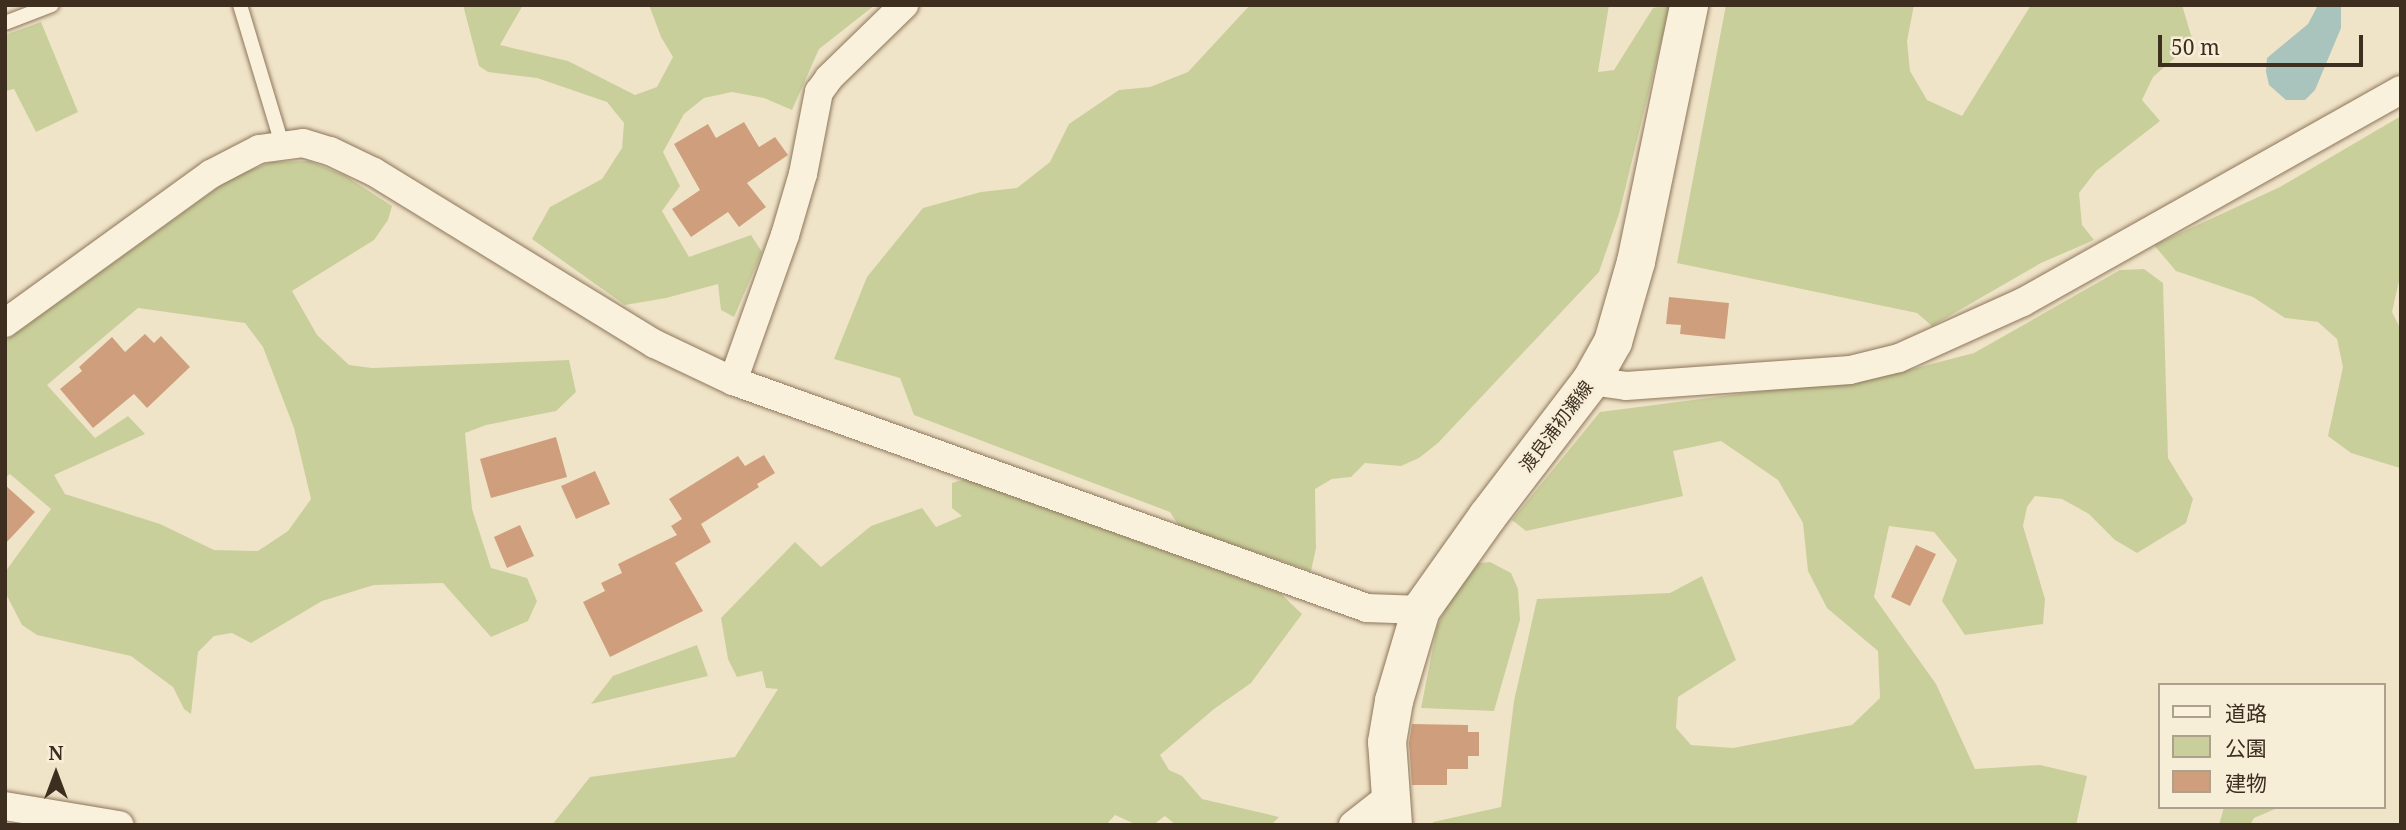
<!DOCTYPE html>
<meta charset="utf-8">
<style>
body{margin:0}
#map{position:relative;width:2406px;height:830px;overflow:hidden;background:#f0e4c8;font-family:"Noto Serif","Noto Sans JP",serif}
div>[style]{position:absolute}
.green>*{inset:0;background:#c9cf9b}
.water>*{inset:0;background:#a9c4bc}
.building>*{inset:0;background:#cf9f7d}
.roads{filter:drop-shadow(0 0 2px #8d765c) drop-shadow(0 0 2px #8d765c)}
.service>*{height:14px;margin:-7px;padding:0 7px;transform-origin:7px;border-radius:7px;background:#faf1dc}
.minor>*{height:28px;margin:-14px;padding:0 14px;transform-origin:14px;border-radius:14px;background:#faf1dc}
.secondary>*{height:38px;margin:-19px;padding:0 19px;transform-origin:19px;border-radius:19px;background:#faf1dc}
span{translate:-50% -50%;white-space:nowrap;text-align:center;line-height:1.15;-webkit-text-stroke:5px #f7eed8;paint-order:stroke}
.street-label{font-size:18px;color:#3d2e20}
.frame{position:absolute;inset:0;border:7px solid #3d2e20;pointer-events:none}
.legend{position:absolute;left:2158px;top:683px;width:228px;height:126px;box-sizing:border-box;background:#f7eed8;border:2px solid #ada18e;margin:0;padding:9px 12px;list-style:none;font-size:21px;color:#3d2e20}
.legend li{display:flex;align-items:center;gap:14px;height:35px}
.legend b{width:35px;border:2px solid #ada18e}
.north{position:absolute;left:21px;top:739px;width:70px;height:70px;-webkit-text-stroke:5px #f7eed8;paint-order:stroke;rotate:0deg;font-size:19px;font-weight:700;line-height:28px;text-align:center;color:#3d2e20}
.north::after{content:'';display:block;margin:auto;width:24px;height:32px;background:#3d2e20;clip-path:polygon(50% 0,100% 100%,50% 72%,0 100%)}
.scale{position:absolute;left:2158px;top:35px;width:205px;height:32px;box-sizing:border-box;border:4px solid #3d2e20;border-top:0;padding-left:9px;font-size:21px;line-height:24px;white-space:nowrap;color:#3d2e20;-webkit-text-stroke:5px #f7eed8;paint-order:stroke}
</style>
<div id="map">
<div class="green">
<i style="clip-path:polygon(463px 5px,523px 5px,500px 45px,568px 61px,635px 95px,657px 87px,673px 57px,661px 37px,649px 5px,875px 5px,819px 49px,792px 110px,764px 98px,732px 92px,704px 98px,684px 114px,663px 152px,680px 186px,662px 211px,689px 257px,751px 235px,762px 252px,734px 317px,721px 310px,718px 284px,666px 298px,625px 305px,532px 239px,550px 207px,602px 179px,622px 148px,624px 123px,607px 102px,537px 78px,488px 72px,479px 66px)"></i>
<i style="clip-path:polygon(1250px 5px,1609px 5px,1598px 72px,1614px 70px,1653px 8px,1670px 5px,1619px 214px,1599px 272px,1438px 443px,1419px 458px,1401px 466px,1365px 463px,1351px 477px,1332px 479px,1315px 489px,1316px 548px,1311px 571px,1179px 526px,1170px 512px,914px 415px,900px 378px,834px 359px,867px 277px,923px 208px,981px 192px,1017px 188px,1050px 162px,1069px 124px,1119px 90px,1150px 87px,1188px 72px)"></i>
<i style="clip-path:polygon(1726px 5px,1914px 5px,1907px 41px,1910px 71px,1927px 100px,1962px 116px,2031px 5px,2182px 5px,2193px 42px,2153px 77px,2142px 100px,2160px 121px,2096px 171px,2079px 193px,2082px 225px,2094px 240px,2041px 263px,1932px 326px,1917px 313px,1677px 263px)"></i>
<i style="clip-path:polygon(41px 22px,78px 112px,36px 132px,14px 89px,5px 91px,5px 35px)"></i>
<i style="clip-path:polygon(2401px 116px,2401px 272px,2392px 312px,2401px 330px,2400px 468px,2351px 453px,2328px 436px,2343px 367px,2337px 339px,2318px 322px,2285px 318px,2253px 297px,2176px 271px,2154px 245px,2280px 187px)"></i>
<i style="clip-path:polygon(evenodd,309px 161px,344px 175px,392px 206px,388px 220px,374px 240px,292px 291px,317px 335px,349px 365px,372px 368px,569px 360px,576px 392px,556px 411px,486px 425px,465px 433px,472px 509px,491px 568px,527px 578px,537px 601px,528px 621px,491px 637px,443px 583px,374px 585px,322px 601px,251px 643px,232px 633px,214px 636px,198px 652px,191px 714px,184px 709px,173px 687px,131px 656px,37px 635px,22px 625px,5px 592px,5px 572px,51px 509px,10px 474px,5px 478px,5px 341px,234px 176px,272px 162px,309px 161px,138px 308px,245px 323px,263px 347px,294px 428px,311px 499px,288px 531px,258px 551px,214px 550px,160px 524px,65px 494px,54px 475px,145px 434px,128px 416px,95px 438px,47px 385px,138px 308px)"></i>
<i style="clip-path:polygon(2144px 269px,2163px 283px,2168px 458px,2193px 499px,2186px 523px,2137px 553px,2115px 540px,2089px 514px,2062px 499px,2035px 496px,2027px 507px,2023px 526px,2045px 599px,2043px 624px,1965px 635px,1942px 601px,1957px 560px,1934px 532px,1889px 526px,1874px 597px,1936px 684px,1975px 769px,2040px 765px,2087px 776px,2076px 825px,1432px 825px,1433px 822px,1501px 807px,1514px 701px,1537px 599px,1670px 593px,1702px 576px,1736px 660px,1678px 697px,1676px 728px,1691px 745px,1733px 748px,1852px 725px,1880px 698px,1878px 651px,1827px 608px,1808px 571px,1803px 523px,1778px 480px,1721px 441px,1673px 451px,1683px 496px,1526px 531px,1512px 520px,1600px 412px,1893px 374px,1974px 353px,2120px 270px)"></i>
<i style="clip-path:polygon(966px 479px,1280px 593px,1302px 614px,1251px 683px,1214px 709px,1160px 755px,1169px 770px,1182px 776px,1202px 799px,1279px 817px,1271px 825px,1176px 825px,1165px 816px,1153px 825px,1137px 825px,1115px 815px,1106px 825px,552px 825px,590px 777px,735px 757px,778px 689px,766px 688px,762px 671px,737px 677px,728px 659px,721px 618px,795px 542px,821px 567px,871px 526px,922px 508px,936px 527px,962px 516px,952px 508px,952px 483px)"></i>
<i style="clip-path:polygon(1490px 562px,1511px 573px,1518px 589px,1520px 620px,1494px 711px,1421px 708px,1437px 627px,1454px 590px,1470px 564px)"></i>
<i style="clip-path:polygon(697px 645px,708px 676px,591px 704px,613px 676px)"></i>
<i style="clip-path:polygon(2224px 807px,2280px 807px,2254px 818px,2250px 825px,2219px 825px)"></i>
</div>
<div class="water">
<i style="clip-path:polygon(2318px 5px,2341px 5px,2341px 28px,2315px 90px,2305px 100px,2286px 100px,2269px 85px,2266px 72px,2267px 58px,2308px 24px)"></i>
</div>
<div class="building">
<i style="clip-path:polygon(744px 122px,759px 147px,775px 137px,788px 155px,747px 183px,766px 207px,739px 227px,728px 212px,691px 237px,672px 209px,700px 190px,674px 144px,708px 124px,716px 138px)"></i>
<i style="clip-path:polygon(1669px 297px,1729px 303px,1725px 339px,1680px 334px,1681px 325px,1666px 324px)"></i>
<i style="clip-path:polygon(145px 334px,154px 343px,161px 336px,190px 367px,147px 408px,134px 394px,93px 428px,60px 389px,82px 371px,79px 367px,112px 337px,125px 352px)"></i>
<i style="clip-path:polygon(556px 437px,567px 477px,491px 498px,480px 459px)"></i>
<i style="clip-path:polygon(764px 455px,775px 473px,757px 484px,759px 487px,701px 524px,711px 542px,675px 563px,703px 611px,610px 657px,583px 602px,605px 591px,601px 583px,622px 573px,618px 564px,677px 535px,671px 526px,682px 519px,669px 499px,738px 456px,745px 466px)"></i>
<i style="clip-path:polygon(595px 471px,610px 504px,576px 519px,561px 486px)"></i>
<i style="clip-path:polygon(5px 485px,35px 512px,5px 544px)"></i>
<i style="clip-path:polygon(520px 525px,534px 556px,507px 568px,494px 537px)"></i>
<i style="clip-path:polygon(1916px 545px,1936px 554px,1910px 606px,1891px 597px)"></i>
<i style="clip-path:polygon(1412px 724px,1468px 725px,1468px 732px,1479px 732px,1479px 756px,1468px 756px,1468px 769px,1447px 769px,1447px 785px,1412px 785px,1409px 743px)"></i>
</div>
<div class="roads">
<div class="service">
<i style="left:240px;top:5px;width:145px;rotate:73.2deg"></i>
<i style="left:5px;top:23px;width:50px;rotate:-21deg"></i>
</div>
<div class="minor">
<i style="left:5px;top:323px;width:254px;rotate:-35.9deg"></i>
<i style="left:211px;top:174px;width:54px;rotate:-27.5deg"></i>
<i style="left:259px;top:149px;width:44px;rotate:-7.8deg"></i>
<i style="left:303px;top:143px;width:28px;rotate:17deg"></i>
<i style="left:330px;top:151px;width:49px;rotate:25.5deg"></i>
<i style="left:374px;top:172px;width:329px;rotate:31.5deg"></i>
<i style="left:655px;top:344px;width:86px;rotate:25.4deg"></i>
<i style="left:733px;top:381px;width:673px;rotate:19.7deg"></i>
<i style="left:1367px;top:608px;width:54px;rotate:2.1deg"></i>
<i style="left:733px;top:381px;width:155px;rotate:-70.4deg"></i>
<i style="left:785px;top:235px;width:64px;rotate:-73.6deg"></i>
<i style="left:803px;top:174px;width:84px;rotate:-79deg"></i>
<i style="left:819px;top:92px;width:17px;rotate:-54deg"></i>
<i style="left:829px;top:78px;width:105px;rotate:-44.2deg"></i>
<i style="left:1591px;top:381px;width:35px;rotate:8deg"></i>
<i style="left:1626px;top:386px;width:225px;rotate:-4.1deg"></i>
<i style="left:1850px;top:370px;width:50px;rotate:-13.8deg"></i>
<i style="left:1899px;top:358px;width:136px;rotate:-24.3deg"></i>
<i style="left:2023px;top:302px;width:433px;rotate:-29.3deg"></i>
<i style="left:5px;top:806px;width:116px;rotate:9.5deg"></i>
<i style="left:1353px;top:825px;width:47px;rotate:-38.1deg"></i>
</div>
<div class="secondary">
<i style="left:1393px;top:825px;width:83px;rotate:-94.1deg"></i>
<i style="left:1387px;top:742px;width:42px;rotate:-80.3deg"></i>
<i style="left:1394px;top:701px;width:95px;rotate:-73.5deg"></i>
<i style="left:1421px;top:610px;width:114px;rotate:-54.6deg"></i>
<i style="left:1487px;top:517px;width:171px;rotate:-52.6deg"></i>
<i style="left:1591px;top:381px;width:45px;rotate:-60.6deg"></i>
<i style="left:1613px;top:342px;width:83px;rotate:-74deg"></i>
<i style="left:1636px;top:262px;width:262px;rotate:-78.3deg"></i>
</div>
</div>
<div class="street-label">
<span style="left:1556px;top:426px;rotate:-53deg">渡良浦初瀬線</span>
</div>
<div class="frame"></div>
<ul class="legend">
<li><b style="height:9px;background:#faf1dc"></b>道路</li>
<li><b style="height:19px;background:#c9cf9b"></b>公園</li>
<li><b style="height:19px;background:#cf9f7d"></b>建物</li>
</ul>
<div class="north">N</div>
<div class="scale">50 m</div>
</div>
